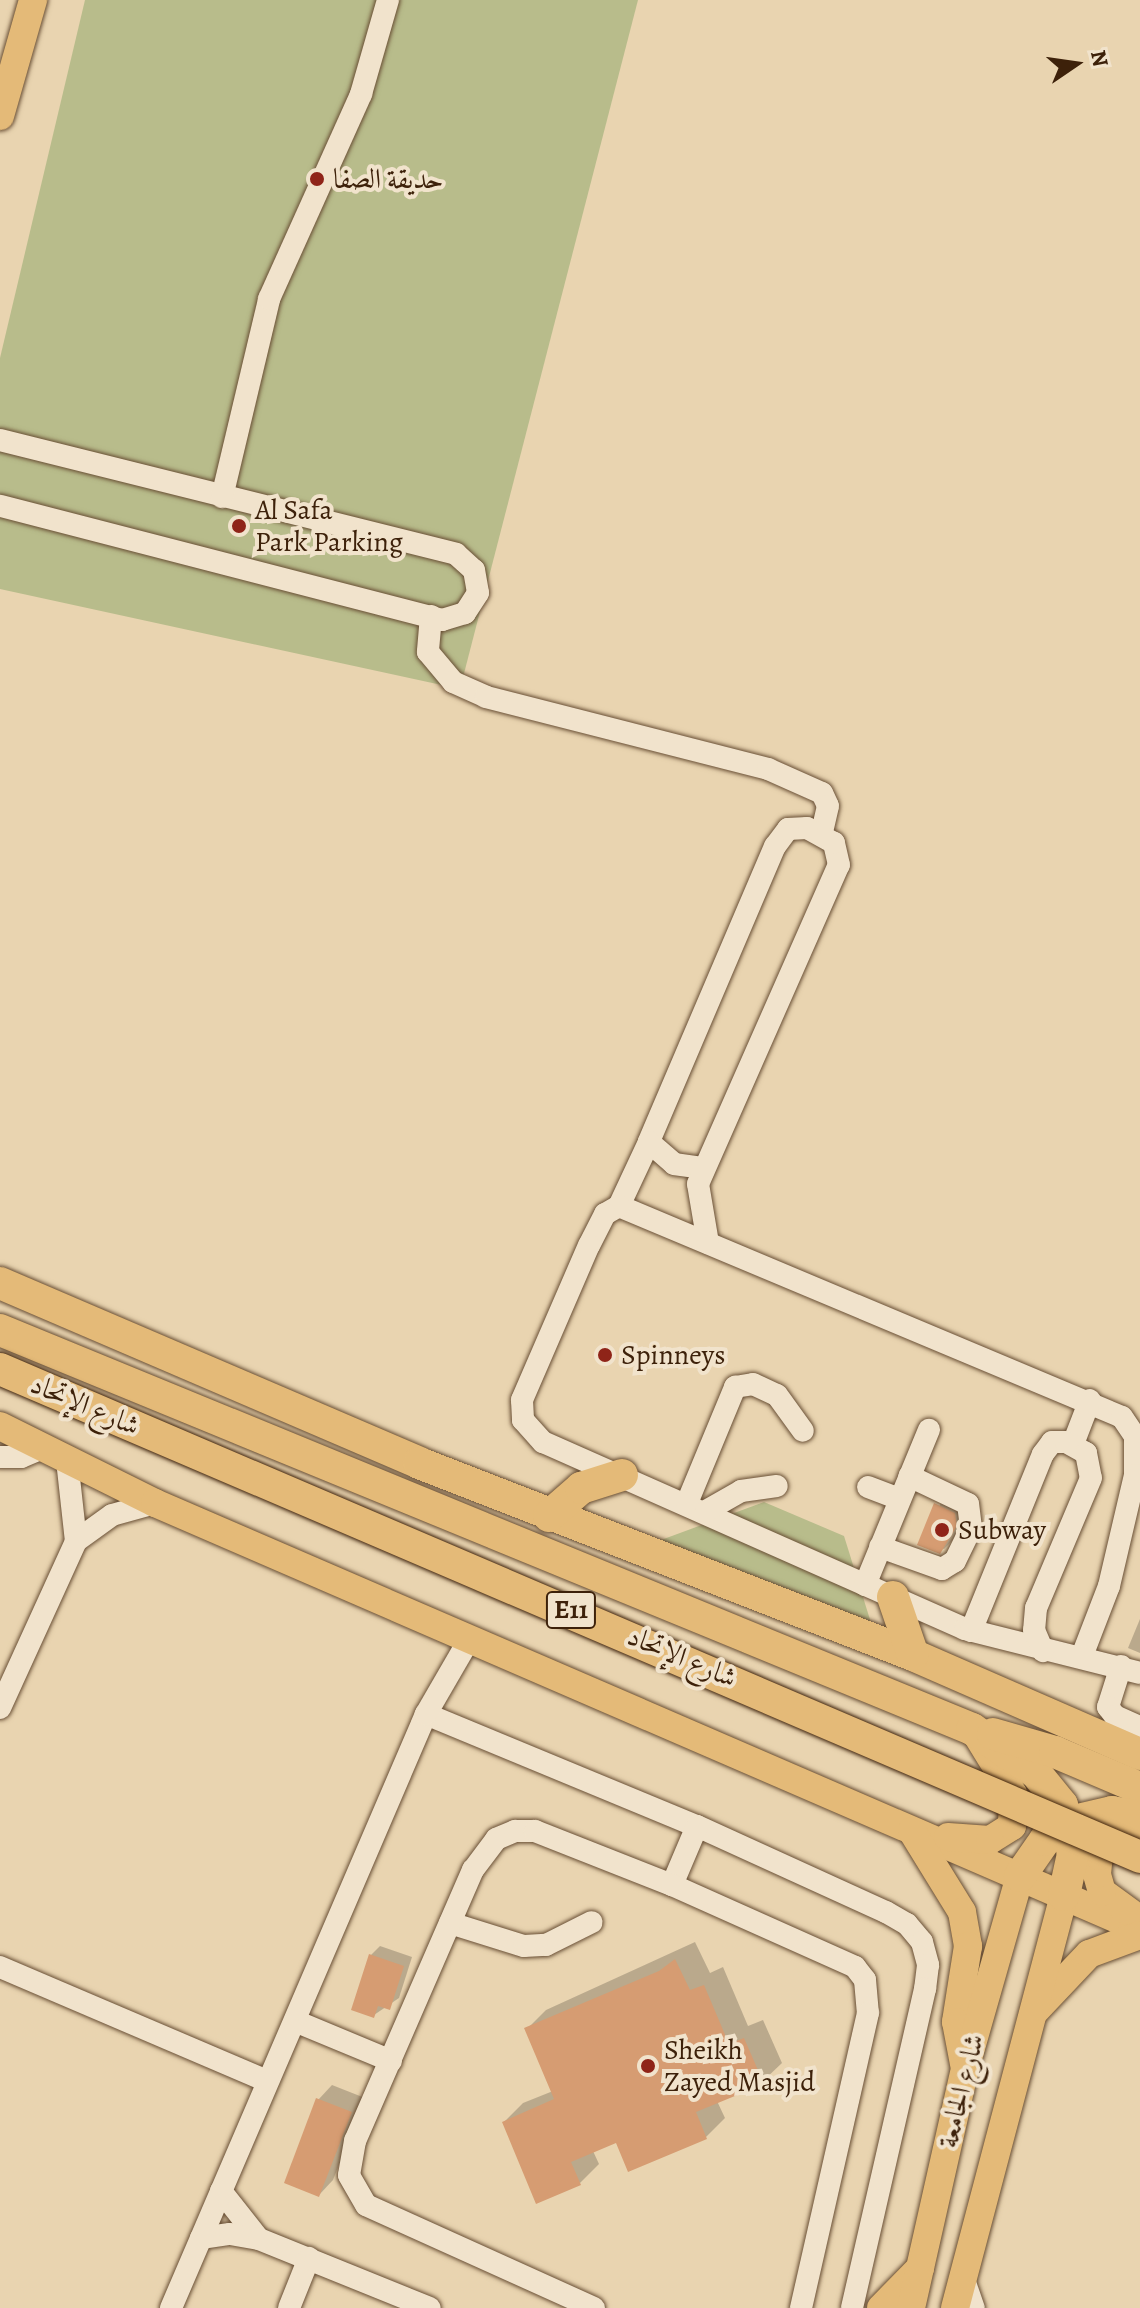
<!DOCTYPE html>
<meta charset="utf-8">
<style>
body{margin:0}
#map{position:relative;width:1140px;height:2308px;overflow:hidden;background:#e9d4b0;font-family:Alegreya,Amiri,serif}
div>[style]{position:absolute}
.green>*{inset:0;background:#b8bc8b}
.shadow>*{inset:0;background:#0003}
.building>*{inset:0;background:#d69c72}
.roads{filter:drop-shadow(0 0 2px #684e34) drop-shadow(0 0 2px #684e34)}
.minor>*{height:22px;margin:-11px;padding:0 11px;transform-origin:11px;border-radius:11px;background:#f1e3cc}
.major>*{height:28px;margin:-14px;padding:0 14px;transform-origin:14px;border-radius:14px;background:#e4ba78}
.highway>*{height:32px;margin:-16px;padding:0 16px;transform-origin:16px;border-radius:16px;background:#e4ba78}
.bridges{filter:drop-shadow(0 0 2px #3d210a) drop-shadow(0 0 2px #3d210a)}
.highway-bridge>*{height:32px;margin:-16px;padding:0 16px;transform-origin:16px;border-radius:16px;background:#e4ba78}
.dots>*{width:22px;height:22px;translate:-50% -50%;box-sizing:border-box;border:4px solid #f1e3cc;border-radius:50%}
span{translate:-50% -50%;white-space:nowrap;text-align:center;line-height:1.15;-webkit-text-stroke:8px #f1e3cc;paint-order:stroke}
.shield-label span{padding:2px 6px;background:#f1e3cc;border:2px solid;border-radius:6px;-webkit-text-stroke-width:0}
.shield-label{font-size:26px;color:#3d210a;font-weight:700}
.poi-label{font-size:28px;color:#3d210a}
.left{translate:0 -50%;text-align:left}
.street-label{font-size:28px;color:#3d210a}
.north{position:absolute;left:1036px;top:24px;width:80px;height:80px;-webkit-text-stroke:6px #f1e3cc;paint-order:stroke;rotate:77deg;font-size:22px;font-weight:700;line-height:32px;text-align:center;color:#3d210a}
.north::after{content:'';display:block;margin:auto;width:28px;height:36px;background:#3d210a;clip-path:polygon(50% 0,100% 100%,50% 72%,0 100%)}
</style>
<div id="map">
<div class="green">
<i style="clip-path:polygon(85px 0,638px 0,460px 689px,0 589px,0 358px)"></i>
<i style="clip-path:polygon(764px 1502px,844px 1536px,872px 1626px,661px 1540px)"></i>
</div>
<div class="shadow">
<i style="clip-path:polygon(945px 1495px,965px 1515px,953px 1540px,944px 1549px,920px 1544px)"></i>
<i style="clip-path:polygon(1140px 1619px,1140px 1653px,1128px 1648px)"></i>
<i style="clip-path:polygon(695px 1942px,710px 1973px,723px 1967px,748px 2026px,763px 2020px,782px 2063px,762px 2082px,717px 2101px,725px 2118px,706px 2137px,617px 2141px,593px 2151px,599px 2164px,580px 2183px,504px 2122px,523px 2103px,553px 2091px,527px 2029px,546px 2010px)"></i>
<i style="clip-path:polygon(380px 1946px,412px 1957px,399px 1998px,374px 2015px,371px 1955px)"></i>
<i style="clip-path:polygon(332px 2085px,365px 2098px,333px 2180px,319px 2195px,318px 2100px)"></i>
</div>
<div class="building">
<i style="clip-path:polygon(934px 1503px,955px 1513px,957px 1526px,940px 1554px,917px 1545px)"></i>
<i style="clip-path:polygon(369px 1954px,404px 1966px,390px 2010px,378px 2006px,374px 2018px,351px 2010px)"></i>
<i style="clip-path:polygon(675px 1959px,690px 1990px,704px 1985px,729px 2044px,744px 2038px,764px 2084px,696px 2112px,707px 2139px,628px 2172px,616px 2143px,571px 2162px,581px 2185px,536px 2204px,502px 2122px,554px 2099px,524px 2028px,659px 1971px)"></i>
<i style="clip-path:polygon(316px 2098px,352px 2112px,319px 2197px,284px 2183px)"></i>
</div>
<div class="roads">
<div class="minor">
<i style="left:0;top:440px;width:470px;rotate:14deg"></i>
<i style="left:456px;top:554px;width:24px;rotate:42deg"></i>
<i style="left:474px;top:570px;width:23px;rotate:80deg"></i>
<i style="left:478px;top:593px;width:24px;rotate:123deg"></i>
<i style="left:465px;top:613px;width:24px;rotate:163deg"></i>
<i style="left:442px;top:620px;width:456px;rotate:-165.5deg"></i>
<i style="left:222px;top:497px;width:204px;rotate:-76.6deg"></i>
<i style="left:269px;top:299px;width:225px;rotate:-65.8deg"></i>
<i style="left:361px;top:94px;width:98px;rotate:-74deg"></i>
<i style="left:431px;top:616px;width:36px;rotate:95deg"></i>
<i style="left:428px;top:652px;width:39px;rotate:50deg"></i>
<i style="left:453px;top:682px;width:36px;rotate:24deg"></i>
<i style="left:486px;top:697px;width:291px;rotate:14.3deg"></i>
<i style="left:768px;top:769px;width:59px;rotate:24deg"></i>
<i style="left:822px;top:793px;width:14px;rotate:65deg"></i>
<i style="left:828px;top:806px;width:28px;rotate:103deg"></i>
<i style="left:649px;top:1142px;width:33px;rotate:41deg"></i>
<i style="left:674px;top:1164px;width:30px;rotate:8deg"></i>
<i style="left:619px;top:1206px;width:545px;rotate:22.76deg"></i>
<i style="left:1122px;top:1417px;width:23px;rotate:56deg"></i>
<i style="left:1135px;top:1436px;width:39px;rotate:90deg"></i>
<i style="left:1135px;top:1475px;width:114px;rotate:103.2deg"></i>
<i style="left:1109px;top:1586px;width:75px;rotate:111.1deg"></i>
<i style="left:708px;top:1243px;width:60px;rotate:-99.6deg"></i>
<i style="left:698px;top:1184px;width:349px;rotate:-66.2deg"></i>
<i style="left:839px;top:865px;width:23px;rotate:-103deg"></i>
<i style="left:834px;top:843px;width:31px;rotate:-151deg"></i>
<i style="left:807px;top:828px;width:19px;rotate:177deg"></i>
<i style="left:788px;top:829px;width:21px;rotate:127deg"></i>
<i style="left:775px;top:846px;width:322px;rotate:113.1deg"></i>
<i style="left:649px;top:1142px;width:71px;rotate:115.1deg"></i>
<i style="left:619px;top:1206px;width:16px;rotate:150deg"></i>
<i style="left:605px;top:1214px;width:35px;rotate:117deg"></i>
<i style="left:589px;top:1245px;width:169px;rotate:113.4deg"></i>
<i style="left:522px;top:1400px;width:20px;rotate:87deg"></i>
<i style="left:523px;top:1420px;width:30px;rotate:48deg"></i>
<i style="left:543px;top:1442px;width:462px;rotate:23.9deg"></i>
<i style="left:965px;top:1629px;width:180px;rotate:14.1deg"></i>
<i style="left:1073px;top:1444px;width:47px;rotate:-68.9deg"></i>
<i style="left:0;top:1457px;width:21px"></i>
<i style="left:21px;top:1457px;width:23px;rotate:-23deg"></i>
<i style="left:67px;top:1460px;width:81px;rotate:83.7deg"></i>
<i style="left:868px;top:1487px;width:33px;rotate:21deg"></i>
<i style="left:687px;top:1503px;width:126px;rotate:-67.5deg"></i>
<i style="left:735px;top:1387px;width:18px;rotate:-9deg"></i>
<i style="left:753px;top:1384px;width:26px;rotate:25deg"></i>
<i style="left:777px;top:1395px;width:44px;rotate:54.2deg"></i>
<i style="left:706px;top:1511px;width:40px;rotate:-29.7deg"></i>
<i style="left:741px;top:1491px;width:36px;rotate:-8deg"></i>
<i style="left:880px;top:1547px;width:66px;rotate:19.5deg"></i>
<i style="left:942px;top:1569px;width:15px;rotate:-32deg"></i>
<i style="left:955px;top:1561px;width:37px;rotate:-64deg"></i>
<i style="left:971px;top:1528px;width:24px;rotate:-97deg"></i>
<i style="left:968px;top:1504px;width:65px;rotate:-154.6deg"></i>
<i style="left:865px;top:1585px;width:168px;rotate:-67.6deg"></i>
<i style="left:971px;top:1631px;width:191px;rotate:-67.9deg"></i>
<i style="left:1043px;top:1454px;width:15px;rotate:-53deg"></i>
<i style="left:1052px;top:1442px;width:14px"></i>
<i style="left:1066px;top:1442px;width:23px;rotate:29deg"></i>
<i style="left:1086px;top:1453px;width:25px;rotate:79deg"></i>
<i style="left:1091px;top:1478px;width:141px;rotate:112.9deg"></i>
<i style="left:1036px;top:1608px;width:22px;rotate:95deg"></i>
<i style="left:1034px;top:1630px;width:23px;rotate:67deg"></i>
<i style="left:1121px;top:1666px;width:43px;rotate:107.6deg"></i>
<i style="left:1108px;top:1707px;width:11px;rotate:52deg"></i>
<i style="left:1115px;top:1716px;width:27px;rotate:24deg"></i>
<i style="left:0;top:1708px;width:183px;rotate:-65.5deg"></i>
<i style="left:76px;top:1541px;width:44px;rotate:-35.8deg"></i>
<i style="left:112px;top:1515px;width:45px;rotate:-15.6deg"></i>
<i style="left:426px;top:1714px;width:293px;rotate:22.5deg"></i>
<i style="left:697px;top:1826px;width:208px;rotate:24.5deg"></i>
<i style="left:886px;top:1912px;width:24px;rotate:30deg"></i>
<i style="left:907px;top:1924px;width:23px;rotate:50deg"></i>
<i style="left:922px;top:1942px;width:24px;rotate:75deg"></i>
<i style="left:928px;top:1965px;width:24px;rotate:97deg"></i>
<i style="left:925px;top:1989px;width:327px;rotate:102.9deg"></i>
<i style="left:672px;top:1885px;width:64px;rotate:-67deg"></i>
<i style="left:450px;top:1923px;width:77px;rotate:17.3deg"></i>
<i style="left:524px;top:1946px;width:22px;rotate:-3deg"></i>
<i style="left:546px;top:1945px;width:51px;rotate:-26.6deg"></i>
<i style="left:0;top:1967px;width:290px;rotate:23.1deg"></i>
<i style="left:295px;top:2021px;width:104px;rotate:22.6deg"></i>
<i style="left:221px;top:2191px;width:60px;rotate:51.8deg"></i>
<i style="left:201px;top:2238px;width:29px;rotate:-8deg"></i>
<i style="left:230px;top:2234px;width:29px;rotate:10deg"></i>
<i style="left:259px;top:2239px;width:184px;rotate:22deg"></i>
<i style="left:962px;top:2274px;width:36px;rotate:71deg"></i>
<i style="left:171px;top:2308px;width:646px;rotate:-66.77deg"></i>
<i style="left:426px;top:1714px;width:88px;rotate:-59.9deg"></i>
<i style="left:289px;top:2308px;width:54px;rotate:-68.2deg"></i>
<i style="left:594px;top:2308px;width:250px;rotate:-155.7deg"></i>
<i style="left:366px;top:2205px;width:34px;rotate:-120deg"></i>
<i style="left:349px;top:2175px;width:35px;rotate:-80deg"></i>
<i style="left:355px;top:2141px;width:296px;rotate:-66.5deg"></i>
<i style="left:473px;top:1870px;width:39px;rotate:-53deg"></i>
<i style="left:496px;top:1839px;width:21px;rotate:-23deg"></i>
<i style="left:515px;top:1831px;width:20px"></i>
<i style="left:535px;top:1831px;width:147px;rotate:21.5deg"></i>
<i style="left:672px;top:1885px;width:201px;rotate:24.1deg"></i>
<i style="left:855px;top:1967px;width:16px;rotate:52deg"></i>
<i style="left:865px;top:1980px;width:33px;rotate:85deg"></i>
<i style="left:868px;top:2013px;width:303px;rotate:102.8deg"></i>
</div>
<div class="major">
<i style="left:0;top:116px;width:121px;rotate:-74.1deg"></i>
<i style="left:0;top:1426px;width:173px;rotate:26.4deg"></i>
<i style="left:155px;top:1503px;width:1073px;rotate:23.39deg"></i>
<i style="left:912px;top:1831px;width:95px;rotate:58.3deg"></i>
<i style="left:962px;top:1912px;width:35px;rotate:80deg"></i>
<i style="left:968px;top:1946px;width:77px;rotate:99deg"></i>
<i style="left:956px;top:2022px;width:43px;rotate:79.2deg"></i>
<i style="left:948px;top:1837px;width:42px;rotate:4.1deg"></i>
<i style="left:990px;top:1840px;width:26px;rotate:-32deg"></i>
<i style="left:1012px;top:1826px;width:32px;rotate:-88deg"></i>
<i style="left:1013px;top:1794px;width:69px;rotate:-121.4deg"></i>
<i style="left:1131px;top:1913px;width:36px;rotate:-144deg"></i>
<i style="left:1102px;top:1892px;width:19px;rotate:-106deg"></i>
<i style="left:1097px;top:1874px;width:18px;rotate:-84deg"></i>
<i style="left:1099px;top:1856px;width:17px;rotate:-54deg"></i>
<i style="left:1109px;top:1842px;width:33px;rotate:-21deg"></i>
<i style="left:1034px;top:2012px;width:80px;rotate:-46.5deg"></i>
<i style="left:1089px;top:1954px;width:54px;rotate:-20.4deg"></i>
<i style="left:881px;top:2308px;width:56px;rotate:-45.7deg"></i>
<i style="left:911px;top:2308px;width:245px;rotate:-77.3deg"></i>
<i style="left:965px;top:2069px;width:201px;rotate:-74.1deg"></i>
<i style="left:955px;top:2308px;width:427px;rotate:-75.2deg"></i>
</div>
<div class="highway">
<i style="left:0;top:1283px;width:456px;rotate:23.2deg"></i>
<i style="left:419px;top:1463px;width:530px;rotate:21.24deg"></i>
<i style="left:913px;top:1655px;width:248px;rotate:23.6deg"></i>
<i style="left:0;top:1330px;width:1051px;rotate:22.32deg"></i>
<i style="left:972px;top:1729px;width:78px;rotate:34.5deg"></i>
<i style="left:1036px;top:1773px;width:41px;rotate:50.9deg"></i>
<i style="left:1062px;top:1805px;width:50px;rotate:77.3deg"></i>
<i style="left:1073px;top:1854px;width:42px;rotate:102.4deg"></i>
<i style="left:549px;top:1516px;width:43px;rotate:-41.2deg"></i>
<i style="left:581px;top:1488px;width:43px;rotate:-17.6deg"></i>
<i style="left:893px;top:1597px;width:61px;rotate:71deg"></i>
<i style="left:993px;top:1734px;width:65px;rotate:16.2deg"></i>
<i style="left:1055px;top:1752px;width:92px;rotate:23deg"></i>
<i style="left:1020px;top:1876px;width:44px;rotate:-55.2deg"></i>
<i style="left:1045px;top:1840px;width:30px;rotate:-37deg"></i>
<i style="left:1069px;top:1822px;width:44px;rotate:-13.1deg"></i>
<i style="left:1112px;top:1812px;width:28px;rotate:10deg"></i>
</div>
</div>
<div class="bridges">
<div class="highway-bridge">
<i style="left:0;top:1369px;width:1240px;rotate:23.17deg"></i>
</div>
</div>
<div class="dots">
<i style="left:317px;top:179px;background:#8f2418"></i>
<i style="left:239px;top:526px;background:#8f2418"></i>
<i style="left:605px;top:1355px;background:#8f2418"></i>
<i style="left:942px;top:1530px;background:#8f2418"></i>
<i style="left:648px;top:2066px;background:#8f2418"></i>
</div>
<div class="shield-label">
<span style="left:571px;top:1610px">E11</span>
</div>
<div class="poi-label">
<span class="left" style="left:333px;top:179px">حديقة الصفا</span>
<span class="left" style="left:255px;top:526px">Al Safa<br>Park Parking</span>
<span class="left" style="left:621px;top:1355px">Spinneys</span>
<span class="left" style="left:958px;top:1530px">Subway</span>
<span class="left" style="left:664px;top:2066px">Sheikh<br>Zayed Masjid</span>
</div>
<div class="street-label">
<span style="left:85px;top:1405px;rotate:23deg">شارع الإتحاد</span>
<span style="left:682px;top:1657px;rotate:23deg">شارع الإتحاد</span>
<span style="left:961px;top:2091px;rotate:-76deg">شارع الجامعة</span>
</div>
<div class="north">N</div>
</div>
